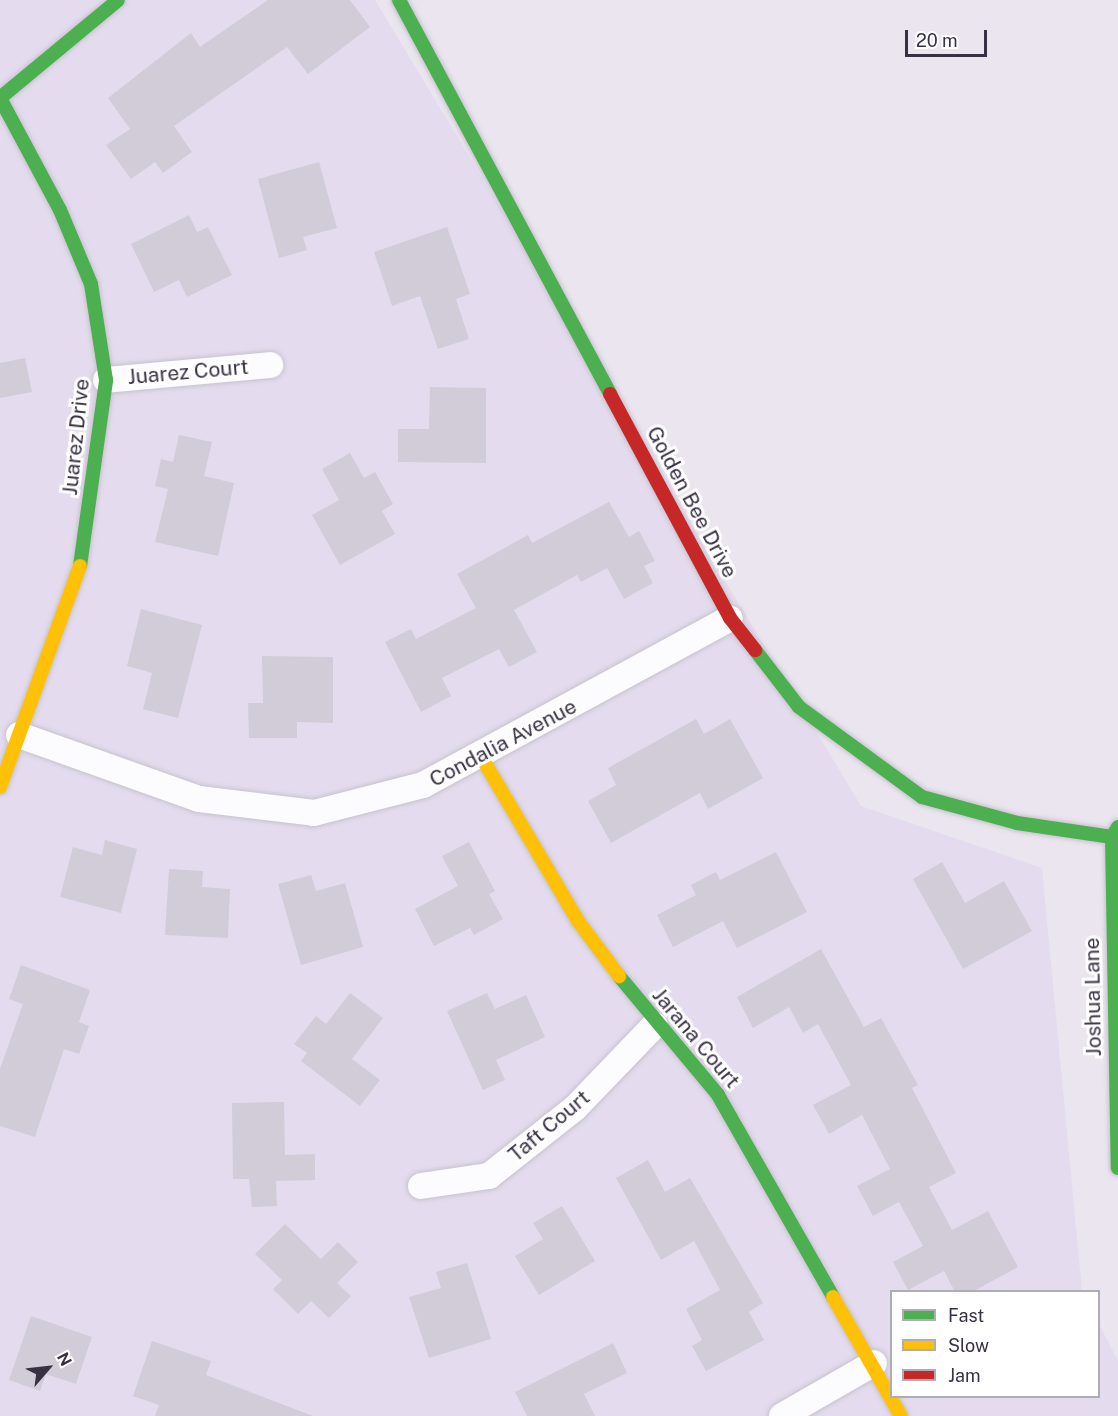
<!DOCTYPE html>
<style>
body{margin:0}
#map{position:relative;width:1118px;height:1416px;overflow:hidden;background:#eae5ef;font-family:"Public Sans",sans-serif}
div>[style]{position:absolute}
.residential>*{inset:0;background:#e4dcee}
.building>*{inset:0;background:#d1ccd7}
.roads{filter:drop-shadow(0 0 2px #c7c2cd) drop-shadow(0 0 2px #c7c2cd)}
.street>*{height:26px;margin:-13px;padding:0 13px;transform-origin:13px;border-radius:13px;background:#fcfbfd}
.fast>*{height:14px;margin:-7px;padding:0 7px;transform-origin:7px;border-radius:7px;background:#4caf50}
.slow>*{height:14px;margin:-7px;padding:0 7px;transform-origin:7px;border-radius:7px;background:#ffc107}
.jam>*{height:14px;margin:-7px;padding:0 7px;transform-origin:7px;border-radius:7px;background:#c62828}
span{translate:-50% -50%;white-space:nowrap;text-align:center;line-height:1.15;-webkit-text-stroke:6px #fff;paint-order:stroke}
.street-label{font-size:21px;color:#383144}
.legend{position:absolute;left:890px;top:1290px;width:210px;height:108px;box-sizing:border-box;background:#fff;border:2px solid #afadb4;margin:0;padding:8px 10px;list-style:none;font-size:18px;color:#383144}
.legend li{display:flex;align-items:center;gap:12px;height:30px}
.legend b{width:30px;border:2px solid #afadb4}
.north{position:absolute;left:18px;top:1338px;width:60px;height:60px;-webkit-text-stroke:4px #fff;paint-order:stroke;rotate:62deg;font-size:16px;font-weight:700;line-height:24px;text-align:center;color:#383144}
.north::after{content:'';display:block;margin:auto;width:21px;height:27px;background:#383144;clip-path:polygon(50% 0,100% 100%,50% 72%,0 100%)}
.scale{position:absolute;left:905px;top:30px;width:82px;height:27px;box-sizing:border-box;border:3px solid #383144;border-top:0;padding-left:8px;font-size:18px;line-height:21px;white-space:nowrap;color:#383144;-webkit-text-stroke:4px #fff;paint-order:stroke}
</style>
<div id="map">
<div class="residential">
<i style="clip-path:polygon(0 0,375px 0,861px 806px,1042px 868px,1082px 1291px,892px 1292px,892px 1396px,1098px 1396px,1099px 1324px,1118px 1361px,1118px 1416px,0 1416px)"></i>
</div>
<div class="building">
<i style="clip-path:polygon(268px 0,350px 0,370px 27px,308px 74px,287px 47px,174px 126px,192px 152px,163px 173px,155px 162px,131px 179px,106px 145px,130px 129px,108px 98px,191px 33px,200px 47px)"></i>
<i style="clip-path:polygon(319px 162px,337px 228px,303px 237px,307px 250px,279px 258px,258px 179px)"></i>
<i style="clip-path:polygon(189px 215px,197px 232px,208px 227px,232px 275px,187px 297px,179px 280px,154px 292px,131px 244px)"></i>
<i style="clip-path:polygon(447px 227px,470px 294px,456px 299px,469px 339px,438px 349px,420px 296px,392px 306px,374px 252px)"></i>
<i style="clip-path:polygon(25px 358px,32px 392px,0 398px,0 363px)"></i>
<i style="clip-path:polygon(430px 387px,486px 388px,486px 463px,398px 462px,398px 429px,429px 429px)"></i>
<i style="clip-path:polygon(179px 435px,212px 442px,204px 476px,234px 483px,218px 556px,155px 542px,168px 489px,155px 486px,161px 459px,173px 462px)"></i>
<i style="clip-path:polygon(350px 453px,364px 478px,375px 472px,393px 504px,382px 511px,395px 534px,340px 565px,312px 515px,339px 500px,322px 469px)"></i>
<i style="clip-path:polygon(609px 502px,629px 537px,639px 531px,655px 561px,644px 566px,653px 583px,624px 599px,607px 568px,581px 582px,577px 575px,514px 610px,537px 652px,509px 667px,499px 649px,442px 678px,451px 696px,421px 712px,385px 642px,411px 629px,416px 639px,476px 608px,457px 574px,528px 535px,532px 543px)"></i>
<i style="clip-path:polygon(141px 609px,202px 625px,178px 718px,143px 709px,152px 673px,127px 666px)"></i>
<i style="clip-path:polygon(262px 656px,333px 657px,333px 723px,297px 722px,297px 738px,249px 738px,248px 703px,263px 703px)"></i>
<i style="clip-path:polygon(696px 719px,704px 734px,730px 719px,763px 778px,708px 809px,700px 793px,611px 843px,588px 801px,616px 785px,608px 768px)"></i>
<i style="clip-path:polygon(105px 840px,137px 849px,121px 913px,60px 897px,73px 847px,102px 855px)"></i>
<i style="clip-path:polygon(469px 842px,495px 891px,489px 894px,503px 919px,474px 935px,470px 928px,434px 946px,415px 909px,458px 886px,442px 856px)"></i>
<i style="clip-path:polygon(776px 852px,807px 912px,737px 948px,723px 921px,673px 947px,657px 915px,696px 895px,691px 885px,716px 872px,720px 880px)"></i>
<i style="clip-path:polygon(942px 862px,965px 903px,1004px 881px,1032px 931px,963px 969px,913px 879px)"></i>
<i style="clip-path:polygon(169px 869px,203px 871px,202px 887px,230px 889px,228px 938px,165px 935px)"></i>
<i style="clip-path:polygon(311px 875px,316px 891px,345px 883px,363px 947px,301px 965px,278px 884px)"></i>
<i style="clip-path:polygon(821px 949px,864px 1027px,881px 1018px,918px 1085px,912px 1088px,956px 1173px,929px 1187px,952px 1230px,988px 1211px,1018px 1267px,972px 1292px,955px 1292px,944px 1271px,908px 1290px,893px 1262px,923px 1246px,899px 1202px,873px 1216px,857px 1186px,890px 1169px,862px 1115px,829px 1134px,813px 1105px,851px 1085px,818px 1024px,803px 1033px,789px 1007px,753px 1028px,737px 997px)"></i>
<i style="clip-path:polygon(21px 965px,90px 990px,79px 1022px,89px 1026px,79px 1054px,64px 1049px,35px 1137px,0 1126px,0 1069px,23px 1004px,9px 999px)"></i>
<i style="clip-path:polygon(350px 993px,383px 1018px,352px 1059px,380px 1080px,360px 1106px,301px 1061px,307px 1053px,294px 1044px,316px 1016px,326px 1024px)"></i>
<i style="clip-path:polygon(487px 993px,495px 1009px,526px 995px,545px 1037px,496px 1060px,505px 1080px,483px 1090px,447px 1011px)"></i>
<i style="clip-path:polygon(284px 1102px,285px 1155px,315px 1154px,315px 1180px,276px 1181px,277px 1206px,252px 1207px,249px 1179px,233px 1179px,232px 1103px)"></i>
<i style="clip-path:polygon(648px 1160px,665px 1192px,690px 1178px,763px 1303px,749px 1312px,764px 1340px,706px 1371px,692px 1346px,702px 1340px,686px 1309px,720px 1290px,694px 1241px,661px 1260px,616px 1178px)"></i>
<i style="clip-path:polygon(562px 1206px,595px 1261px,539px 1295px,515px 1256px,543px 1239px,533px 1223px)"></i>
<i style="clip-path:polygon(285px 1224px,321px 1259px,338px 1242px,358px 1262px,337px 1283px,351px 1296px,329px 1318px,311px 1301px,298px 1314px,273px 1289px,282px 1280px,255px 1254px)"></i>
<i style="clip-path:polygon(467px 1263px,491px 1339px,429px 1358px,409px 1297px,441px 1288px,436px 1272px)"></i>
<i style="clip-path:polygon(31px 1316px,92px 1337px,76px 1384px,46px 1374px,40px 1391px,9px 1380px)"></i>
<i style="clip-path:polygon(152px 1341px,211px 1361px,206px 1375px,313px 1416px,155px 1416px,159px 1405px,133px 1396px)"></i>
<i style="clip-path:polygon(613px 1343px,627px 1373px,584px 1394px,595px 1416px,527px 1416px,515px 1392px)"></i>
</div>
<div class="roads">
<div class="street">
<i style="left:106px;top:380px;width:165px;rotate:-5.2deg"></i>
<i style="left:19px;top:735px;width:191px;rotate:19.6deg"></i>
<i style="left:199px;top:799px;width:116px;rotate:6.9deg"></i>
<i style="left:314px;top:813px;width:113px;rotate:-14.4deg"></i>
<i style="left:423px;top:785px;width:349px;rotate:-28.5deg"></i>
<i style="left:421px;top:1186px;width:69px;rotate:-8.4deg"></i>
<i style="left:489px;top:1176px;width:110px;rotate:-38.3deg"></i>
<i style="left:575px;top:1108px;width:115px;rotate:-46.1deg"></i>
<i style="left:782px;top:1416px;width:106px;rotate:-29.9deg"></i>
</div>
<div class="fast">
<i style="left:399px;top:0;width:447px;rotate:61.8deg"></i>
<i style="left:80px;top:566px;width:188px;rotate:-82deg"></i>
<i style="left:106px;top:380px;width:97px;rotate:-98.9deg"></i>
<i style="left:91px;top:284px;width:80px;rotate:-112.7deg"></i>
<i style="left:60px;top:210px;width:127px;rotate:-118.2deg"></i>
<i style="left:0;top:98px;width:153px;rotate:-39.7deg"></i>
<i style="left:755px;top:650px;width:72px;rotate:52.3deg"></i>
<i style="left:799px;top:707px;width:152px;rotate:36.2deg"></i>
<i style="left:922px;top:797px;width:98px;rotate:15.3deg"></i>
<i style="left:1017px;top:823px;width:96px;rotate:8.4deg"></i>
<i style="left:1118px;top:827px;width:12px;rotate:121deg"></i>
<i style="left:1112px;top:837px;width:331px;rotate:89deg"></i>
<i style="left:619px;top:976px;width:155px;rotate:50.2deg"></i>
<i style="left:718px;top:1095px;width:232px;rotate:60.3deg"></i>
</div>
<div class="slow">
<i style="left:482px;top:758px;width:189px;rotate:59.5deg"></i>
<i style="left:578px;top:921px;width:69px;rotate:53.3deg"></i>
<i style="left:0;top:787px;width:235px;rotate:-70.1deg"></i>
<i style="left:833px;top:1297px;width:137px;rotate:60.3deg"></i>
</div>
<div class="jam">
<i style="left:610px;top:394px;width:254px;rotate:61.8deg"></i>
<i style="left:730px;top:618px;width:41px;rotate:52deg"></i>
</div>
</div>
<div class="street-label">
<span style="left:188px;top:372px;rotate:-5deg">Juarez Court</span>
<span style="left:76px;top:437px;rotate:-84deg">Juarez Drive</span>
<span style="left:692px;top:502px;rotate:62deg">Golden Bee Drive</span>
<span style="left:503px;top:743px;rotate:-28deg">Condalia Avenue</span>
<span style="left:1093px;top:997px;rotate:-91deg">Joshua Lane</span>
<span style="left:696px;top:1038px;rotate:50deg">Jarana Court</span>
<span style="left:549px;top:1126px;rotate:-40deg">Taft Court</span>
</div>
<ul class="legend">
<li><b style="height:8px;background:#4caf50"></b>Fast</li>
<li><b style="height:8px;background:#ffc107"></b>Slow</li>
<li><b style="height:8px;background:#c62828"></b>Jam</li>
</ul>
<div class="north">N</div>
<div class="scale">20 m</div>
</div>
